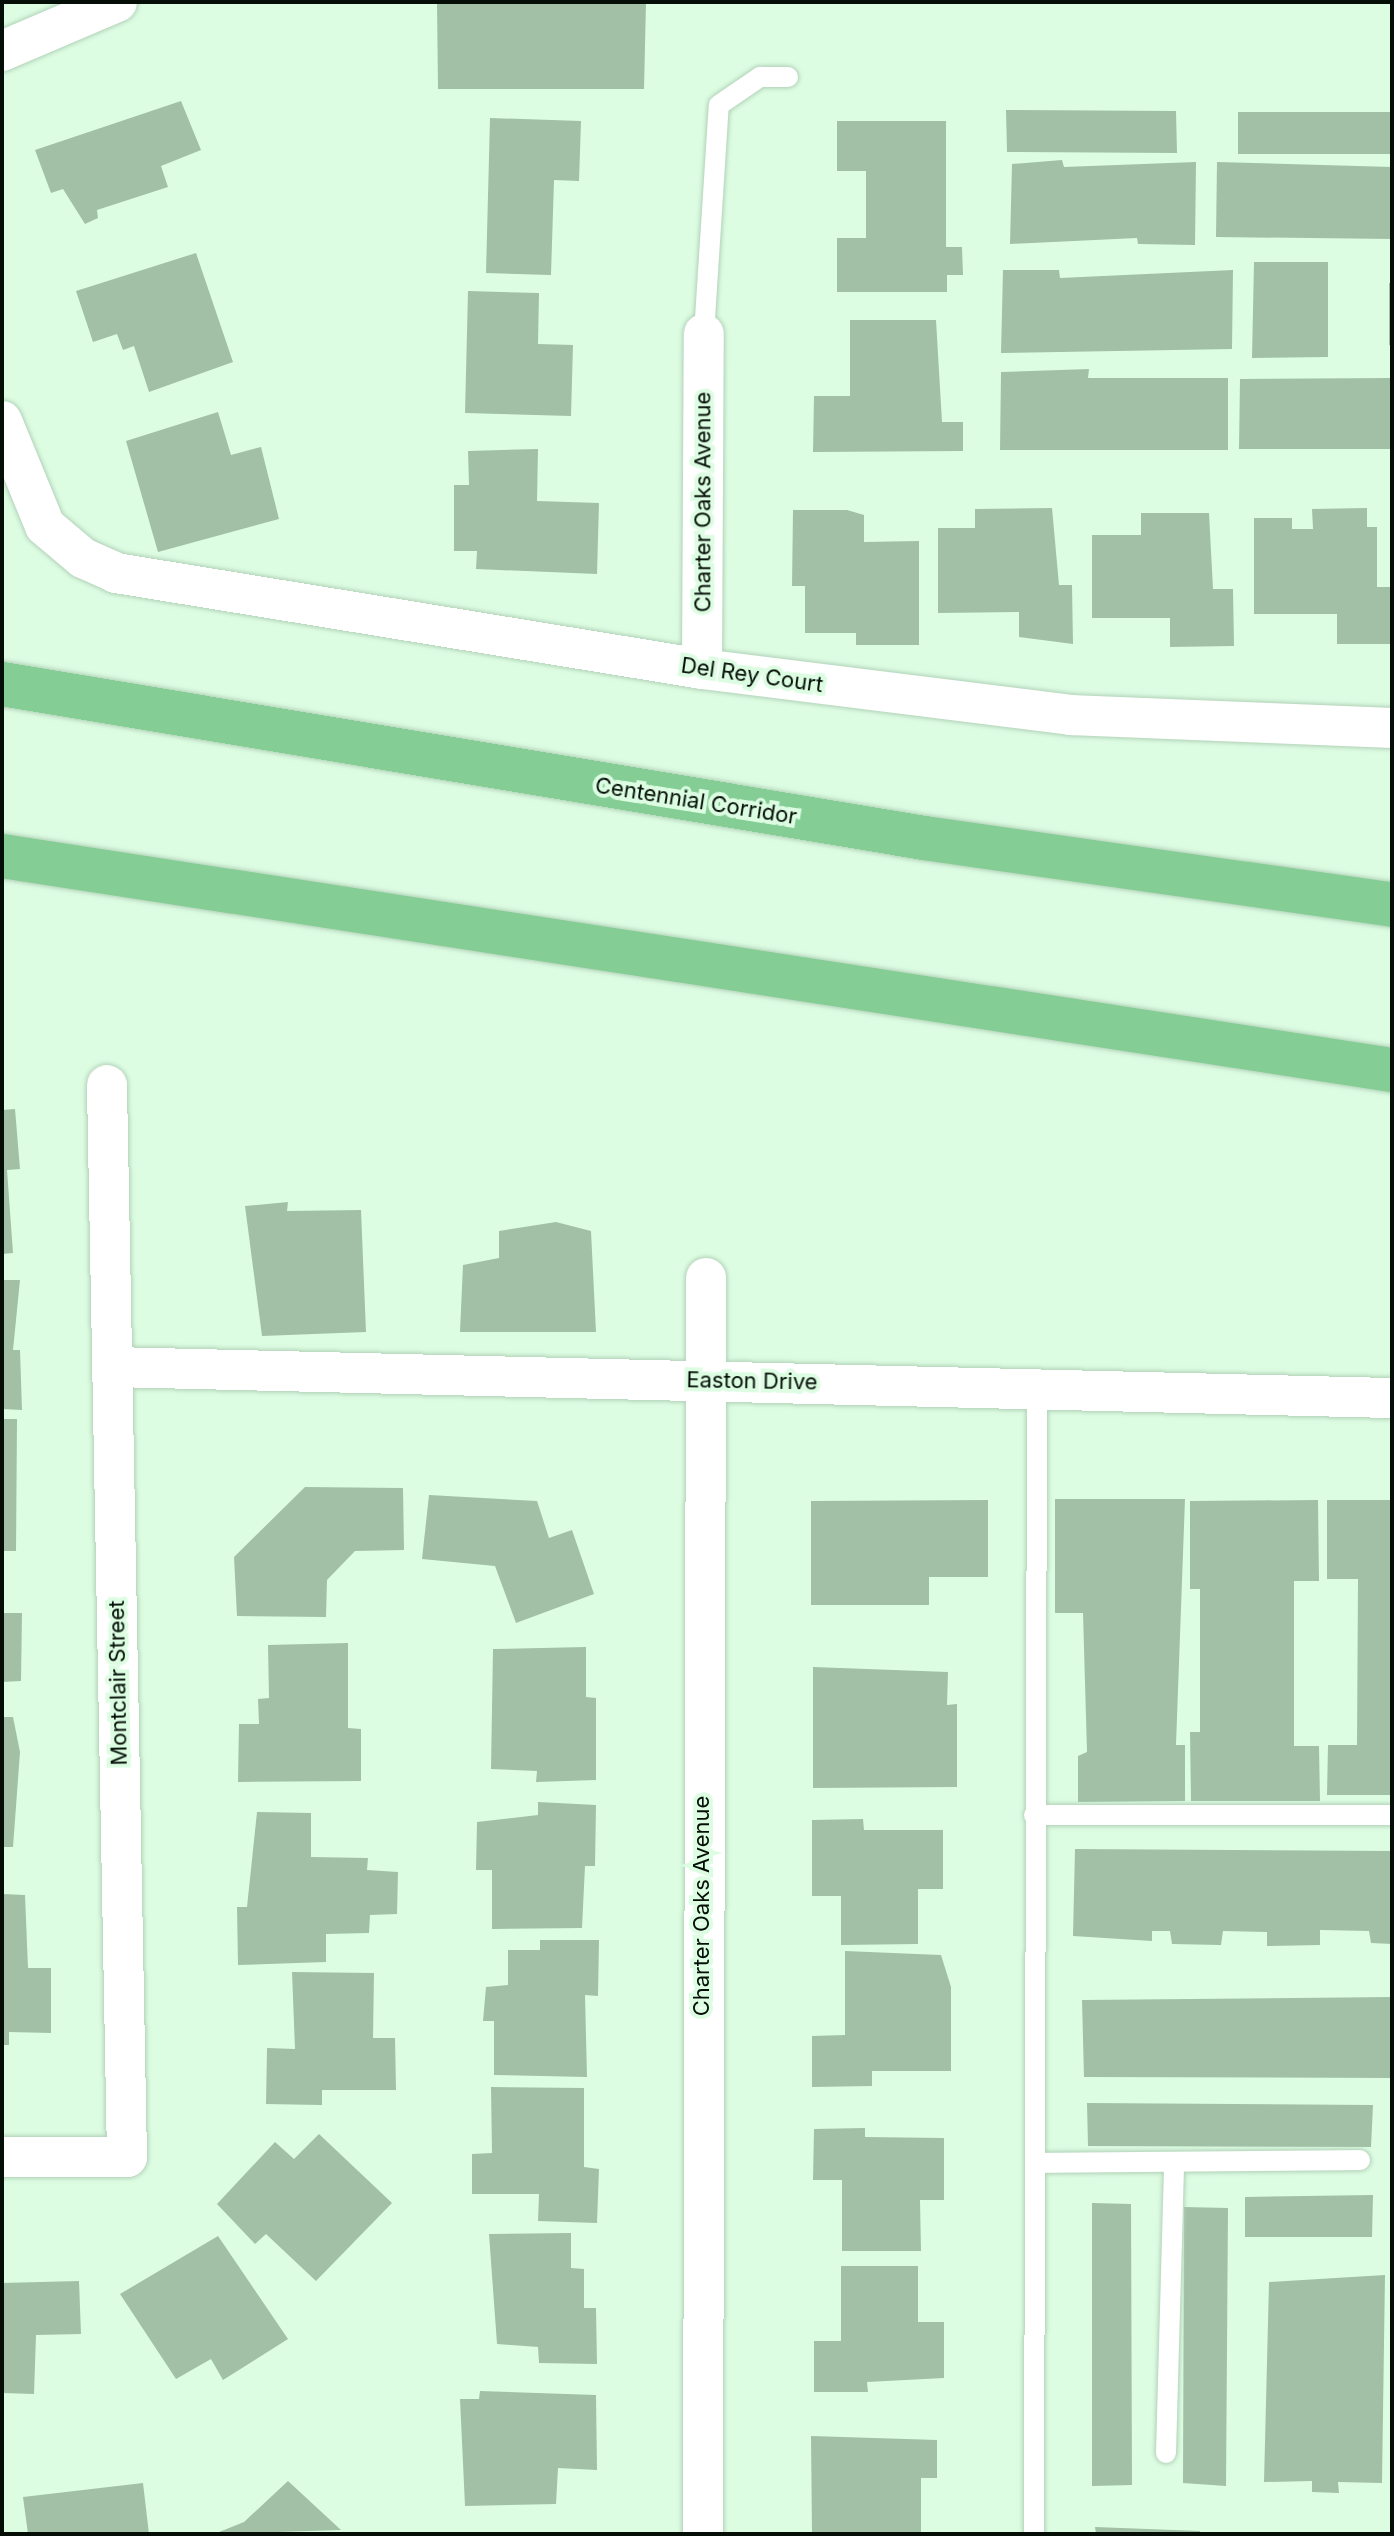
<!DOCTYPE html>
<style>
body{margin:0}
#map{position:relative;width:1394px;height:2536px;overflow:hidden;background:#ddfde3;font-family:Inter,sans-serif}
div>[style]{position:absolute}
.building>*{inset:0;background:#a1c0a6}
.roads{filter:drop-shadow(0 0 2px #b2d2b8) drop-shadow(0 0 2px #b2d2b8)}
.service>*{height:20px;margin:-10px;padding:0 10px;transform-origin:10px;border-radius:10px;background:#fff}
.minor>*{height:40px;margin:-20px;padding:0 20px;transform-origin:20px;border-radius:20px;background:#fff}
.motorway>*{height:44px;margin:-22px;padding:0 22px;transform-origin:22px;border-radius:22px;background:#84cd95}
span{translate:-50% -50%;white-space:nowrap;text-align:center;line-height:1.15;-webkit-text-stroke:8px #ddfde3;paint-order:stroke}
.street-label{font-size:22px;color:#040e06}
.frame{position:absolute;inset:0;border:4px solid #040e06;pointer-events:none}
</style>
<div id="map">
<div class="building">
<i style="clip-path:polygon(437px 2px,646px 2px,644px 89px,438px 89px)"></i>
<i style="clip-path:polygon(181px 101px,201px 150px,161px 166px,168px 187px,97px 210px,98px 218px,85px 224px,63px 189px,51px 193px,35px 150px)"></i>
<i style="clip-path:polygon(1006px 110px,1176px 111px,1177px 153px,1007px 152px)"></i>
<i style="clip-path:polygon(1238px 112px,1392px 112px,1392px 154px,1238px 154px)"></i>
<i style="clip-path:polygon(490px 118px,581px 121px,579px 181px,554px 180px,551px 275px,486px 273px)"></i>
<i style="clip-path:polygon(837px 121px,946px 121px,946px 247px,962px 247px,963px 275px,947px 275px,947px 292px,837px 292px,837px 238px,866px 238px,866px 171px,837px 171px)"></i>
<i style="clip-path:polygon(1062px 160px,1064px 167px,1196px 162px,1195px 245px,1138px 244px,1137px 238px,1010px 244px,1012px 164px)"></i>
<i style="clip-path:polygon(1217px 162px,1392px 167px,1392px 239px,1216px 237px)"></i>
<i style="clip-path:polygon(196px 253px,233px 362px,149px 392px,134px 346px,123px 350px,117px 334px,93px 342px,76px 291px)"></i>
<i style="clip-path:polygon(1254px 262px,1328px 262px,1328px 357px,1252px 358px)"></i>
<i style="clip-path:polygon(1003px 270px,1059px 270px,1060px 278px,1233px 270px,1232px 349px,1001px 353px)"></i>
<i style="clip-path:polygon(1389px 283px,1392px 283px,1392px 346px,1389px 345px)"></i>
<i style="clip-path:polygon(468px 291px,539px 293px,538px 344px,573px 345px,571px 416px,465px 413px)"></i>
<i style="clip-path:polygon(850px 320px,936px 320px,942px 422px,963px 422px,963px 451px,813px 452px,814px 396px,850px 396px)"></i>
<i style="clip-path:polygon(1089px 369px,1088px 378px,1228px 378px,1228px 450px,1000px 450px,1001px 372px)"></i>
<i style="clip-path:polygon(1392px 378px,1392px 449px,1239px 449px,1240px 379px)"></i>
<i style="clip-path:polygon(218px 412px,231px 455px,261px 447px,279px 519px,158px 552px,126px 441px)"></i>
<i style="clip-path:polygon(538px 449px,537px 501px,599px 503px,597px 574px,476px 569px,477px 551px,454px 551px,454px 485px,469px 485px,468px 451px)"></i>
<i style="clip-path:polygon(1052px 508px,1059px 585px,1072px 585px,1073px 644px,1019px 637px,1019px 612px,938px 613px,938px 528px,975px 528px,975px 509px)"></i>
<i style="clip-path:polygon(1367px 508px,1367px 527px,1377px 527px,1377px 587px,1391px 587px,1391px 644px,1337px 644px,1337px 614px,1254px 614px,1254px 518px,1292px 518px,1292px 529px,1313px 529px,1312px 509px)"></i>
<i style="clip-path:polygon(793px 510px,847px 510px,864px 515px,864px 542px,919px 541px,919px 645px,856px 645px,856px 633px,805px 633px,805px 586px,792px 586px)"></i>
<i style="clip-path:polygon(1141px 513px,1209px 513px,1213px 589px,1233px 589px,1234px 646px,1170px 647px,1170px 618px,1092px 618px,1092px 535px,1141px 535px)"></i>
<i style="clip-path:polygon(15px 1109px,20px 1169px,7px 1170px,13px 1253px,2px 1254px,2px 1110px)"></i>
<i style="clip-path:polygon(288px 1202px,287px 1211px,361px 1210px,366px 1332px,262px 1336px,245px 1206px)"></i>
<i style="clip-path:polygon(556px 1222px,591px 1231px,596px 1332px,460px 1332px,463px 1265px,499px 1258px,499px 1231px)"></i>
<i style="clip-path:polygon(2px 1280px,20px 1280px,13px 1350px,20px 1350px,22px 1410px,2px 1409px)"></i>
<i style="clip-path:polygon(2px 1419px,17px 1419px,16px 1551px,2px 1551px)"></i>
<i style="clip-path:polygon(305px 1487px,403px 1488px,404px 1550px,355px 1551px,327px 1580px,326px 1617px,237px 1616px,234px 1557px)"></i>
<i style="clip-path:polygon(429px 1495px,537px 1501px,549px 1538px,572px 1530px,594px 1594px,516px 1623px,495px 1566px,422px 1559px)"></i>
<i style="clip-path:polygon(1055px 1499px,1185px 1499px,1176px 1745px,1185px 1745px,1185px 1801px,1078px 1802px,1078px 1756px,1087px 1752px,1083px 1613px,1055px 1613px)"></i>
<i style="clip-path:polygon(988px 1500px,988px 1577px,929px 1577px,929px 1605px,811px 1605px,811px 1501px)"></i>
<i style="clip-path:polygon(1318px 1500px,1319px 1581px,1294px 1581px,1294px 1746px,1319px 1746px,1320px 1801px,1191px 1801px,1190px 1732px,1200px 1732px,1200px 1589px,1190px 1589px,1190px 1501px)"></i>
<i style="clip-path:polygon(1327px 1500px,1392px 1500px,1392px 1795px,1327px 1795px,1328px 1745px,1357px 1745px,1358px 1579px,1327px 1579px)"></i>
<i style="clip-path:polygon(2px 1613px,22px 1613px,21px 1681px,2px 1682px)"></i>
<i style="clip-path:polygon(348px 1643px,348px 1728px,361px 1729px,361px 1781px,238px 1782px,239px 1724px,259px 1724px,258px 1699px,269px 1698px,268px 1645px)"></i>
<i style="clip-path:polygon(586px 1647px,586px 1697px,596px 1698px,596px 1780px,536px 1782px,537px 1771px,491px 1769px,493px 1649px)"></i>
<i style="clip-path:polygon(813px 1667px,948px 1672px,947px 1705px,957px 1704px,957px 1787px,813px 1788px)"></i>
<i style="clip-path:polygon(2px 1717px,13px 1717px,20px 1752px,13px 1847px,2px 1847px)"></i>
<i style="clip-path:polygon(538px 1802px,596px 1805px,595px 1866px,585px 1866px,582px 1928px,492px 1929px,492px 1870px,476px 1870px,477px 1822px,538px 1815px)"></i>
<i style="clip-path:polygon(257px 1812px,311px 1813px,311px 1857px,368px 1858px,367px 1870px,398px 1872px,397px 1914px,370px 1915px,369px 1933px,326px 1934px,326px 1962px,238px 1965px,237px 1907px,247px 1907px)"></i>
<i style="clip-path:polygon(863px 1819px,864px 1830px,943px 1830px,943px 1889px,918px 1889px,918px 1944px,841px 1945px,841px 1896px,812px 1896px,812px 1820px)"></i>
<i style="clip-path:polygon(1075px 1849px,1392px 1851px,1392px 1944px,1371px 1943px,1369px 1931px,1320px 1930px,1320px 1945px,1267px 1946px,1267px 1932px,1223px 1931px,1221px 1945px,1172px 1944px,1170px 1931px,1152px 1931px,1152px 1941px,1073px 1936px)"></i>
<i style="clip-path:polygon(2px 1894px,25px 1895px,28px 1968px,51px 1968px,51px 2033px,9px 2032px,9px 2045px,2px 2045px)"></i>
<i style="clip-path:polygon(540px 1940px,599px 1940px,598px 1996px,585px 1995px,587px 2077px,494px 2075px,494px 2021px,483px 2021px,486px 1987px,508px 1985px,508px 1950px,540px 1950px)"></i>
<i style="clip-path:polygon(845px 1951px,941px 1955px,951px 1987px,951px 2071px,872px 2071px,872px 2086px,812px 2087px,812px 2036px,845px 2035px)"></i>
<i style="clip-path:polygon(292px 1972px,374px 1973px,373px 2038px,395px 2038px,396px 2090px,322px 2090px,322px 2105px,266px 2104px,267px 2048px,295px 2049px)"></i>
<i style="clip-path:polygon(1392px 1997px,1392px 2078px,1084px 2077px,1082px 2000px)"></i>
<i style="clip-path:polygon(491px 2087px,584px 2088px,584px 2167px,599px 2169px,597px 2223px,538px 2221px,539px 2194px,472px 2194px,472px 2154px,492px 2153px)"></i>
<i style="clip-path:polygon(1087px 2103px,1373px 2105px,1371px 2147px,1088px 2146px)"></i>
<i style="clip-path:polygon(865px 2128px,865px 2137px,944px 2138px,944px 2200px,920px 2200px,921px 2251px,842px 2251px,842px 2180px,813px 2180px,814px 2129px)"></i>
<i style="clip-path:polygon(319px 2134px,392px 2203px,316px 2281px,266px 2234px,255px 2244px,217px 2204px,275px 2142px,294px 2159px)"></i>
<i style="clip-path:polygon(1373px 2195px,1372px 2237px,1245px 2237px,1245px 2197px)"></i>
<i style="clip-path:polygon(1092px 2203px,1131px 2204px,1132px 2485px,1092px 2486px)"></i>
<i style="clip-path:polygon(1184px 2207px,1228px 2208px,1226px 2486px,1183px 2483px)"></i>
<i style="clip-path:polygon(571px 2233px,571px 2268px,584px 2269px,584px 2308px,596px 2308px,597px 2364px,539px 2363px,538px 2347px,497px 2344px,489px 2234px)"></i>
<i style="clip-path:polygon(218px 2236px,288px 2339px,223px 2380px,211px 2359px,176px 2379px,120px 2294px)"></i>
<i style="clip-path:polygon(841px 2266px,918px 2266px,918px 2322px,944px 2322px,944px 2378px,867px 2382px,868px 2392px,814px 2392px,814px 2341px,841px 2341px)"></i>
<i style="clip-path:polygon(1385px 2275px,1382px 2483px,1338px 2482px,1339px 2493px,1312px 2492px,1312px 2481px,1264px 2482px,1269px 2282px)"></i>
<i style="clip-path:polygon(79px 2281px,81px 2334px,36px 2335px,34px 2394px,2px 2393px,2px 2283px)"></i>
<i style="clip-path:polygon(480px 2391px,596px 2395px,597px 2470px,558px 2468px,556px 2504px,465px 2506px,460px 2399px,479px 2399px)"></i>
<i style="clip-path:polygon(811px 2436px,937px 2440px,937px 2478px,921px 2478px,921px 2532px,812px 2534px)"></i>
<i style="clip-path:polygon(288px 2481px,341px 2530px,214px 2534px,244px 2522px)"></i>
<i style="clip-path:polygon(143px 2483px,149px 2534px,28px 2534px,23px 2497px)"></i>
<i style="clip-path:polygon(1095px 2527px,1200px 2531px,1200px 2534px,1096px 2534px)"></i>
</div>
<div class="roads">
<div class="service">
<i style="left:704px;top:334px;width:229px;rotate:-86.3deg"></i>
<i style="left:719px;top:105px;width:50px;rotate:-34.3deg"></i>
<i style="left:760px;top:77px;width:28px"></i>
<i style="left:1034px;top:1815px;width:358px"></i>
<i style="left:1035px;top:2163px;width:325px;rotate:-0.5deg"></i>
<i style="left:1166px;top:2453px;width:291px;rotate:-88.4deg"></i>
<i style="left:1034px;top:2534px;width:1146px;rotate:-89.85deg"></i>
</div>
<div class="minor">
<i style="left:2px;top:51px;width:125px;rotate:-23.1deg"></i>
<i style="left:2px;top:421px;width:113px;rotate:67.7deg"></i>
<i style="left:45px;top:526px;width:50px;rotate:40.1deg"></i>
<i style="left:83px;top:558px;width:36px;rotate:24deg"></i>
<i style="left:116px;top:573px;width:594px;rotate:9.3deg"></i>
<i style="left:702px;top:669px;width:372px;rotate:7.1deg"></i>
<i style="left:1071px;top:715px;width:321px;rotate:2.3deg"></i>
<i style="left:702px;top:669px;width:335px;rotate:-89.7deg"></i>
<i style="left:113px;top:1367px;width:1279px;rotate:1.39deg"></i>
<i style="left:2px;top:2157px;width:125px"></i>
<i style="left:127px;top:2157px;width:1072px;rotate:-91.07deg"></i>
<i style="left:703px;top:2534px;width:1256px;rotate:-89.86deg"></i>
</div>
<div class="motorway">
<i style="left:2px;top:684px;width:935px;rotate:9.48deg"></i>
<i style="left:924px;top:838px;width:473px;rotate:8.1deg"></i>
<i style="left:2px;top:856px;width:1406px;rotate:8.75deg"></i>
</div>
</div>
<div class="street-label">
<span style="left:703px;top:502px;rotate:-90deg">Charter Oaks Avenue</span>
<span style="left:752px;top:675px;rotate:8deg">Del Rey Court</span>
<span style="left:696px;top:801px;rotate:9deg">Centennial Corridor</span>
<span style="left:752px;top:1381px;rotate:1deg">Easton Drive</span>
<span style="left:118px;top:1683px;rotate:-91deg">Montclair Street</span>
<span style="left:702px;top:1906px;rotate:-90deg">Charter Oaks Avenue</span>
</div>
<div class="frame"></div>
</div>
